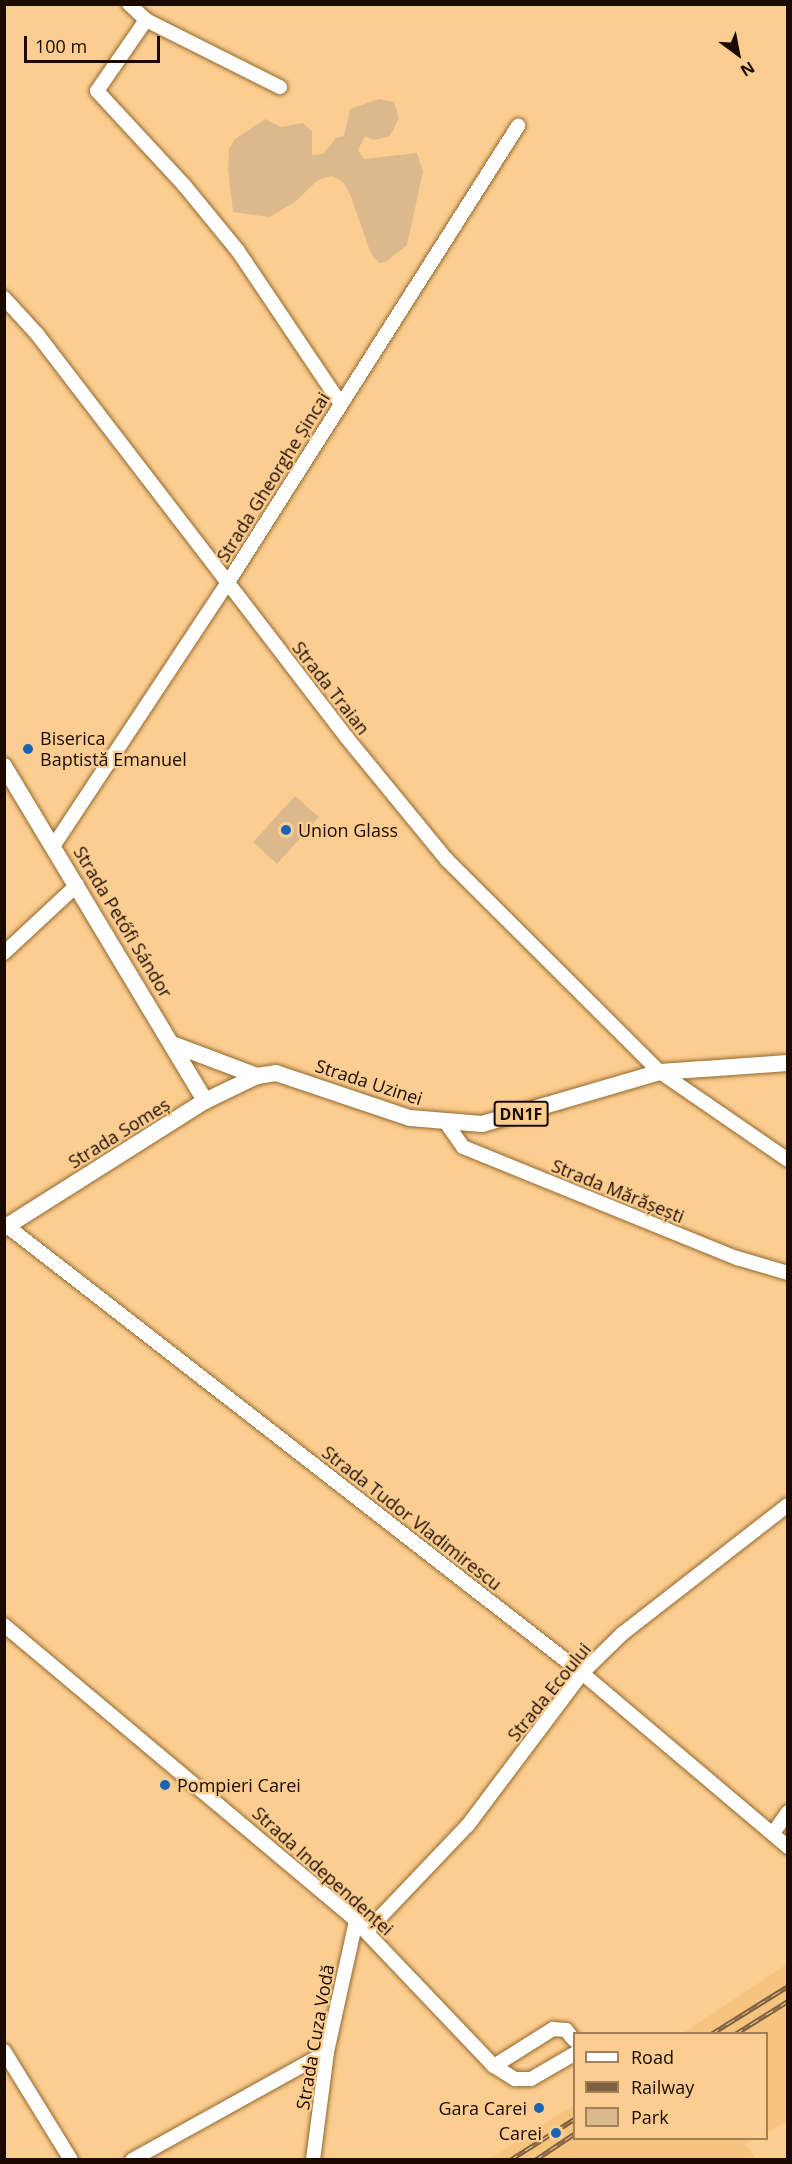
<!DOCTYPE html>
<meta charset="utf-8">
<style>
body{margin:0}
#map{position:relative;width:792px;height:2164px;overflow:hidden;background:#fccd90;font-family:"Open Sans",sans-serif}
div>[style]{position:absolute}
.built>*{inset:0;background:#f7c480}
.green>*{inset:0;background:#dcb98d}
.roads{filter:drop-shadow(0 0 2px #92682c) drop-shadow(0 0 2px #92682c)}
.minor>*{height:14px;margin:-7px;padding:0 7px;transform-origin:7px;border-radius:7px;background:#fff}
.major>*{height:16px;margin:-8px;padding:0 8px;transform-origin:8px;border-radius:8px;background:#fff}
.rail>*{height:5px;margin-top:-2.5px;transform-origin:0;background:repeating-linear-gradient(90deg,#fccd90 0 9px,#7e6140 0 18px);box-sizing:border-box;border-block:2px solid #7e6140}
.dots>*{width:16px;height:16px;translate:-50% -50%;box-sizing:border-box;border:3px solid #fccd90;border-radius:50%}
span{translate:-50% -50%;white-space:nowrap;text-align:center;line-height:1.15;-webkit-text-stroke:4.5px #fccd90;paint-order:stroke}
.shield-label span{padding:2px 4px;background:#fccd90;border:2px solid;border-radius:4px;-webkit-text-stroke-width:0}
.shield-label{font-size:16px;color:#1a0a00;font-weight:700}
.street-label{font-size:18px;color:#1a0a00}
.poi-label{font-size:18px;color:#1a0a00}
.left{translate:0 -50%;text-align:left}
.right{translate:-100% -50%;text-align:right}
.frame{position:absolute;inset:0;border:6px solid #1a0a00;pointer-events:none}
.legend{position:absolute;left:573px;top:2032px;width:195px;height:108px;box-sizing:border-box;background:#fccd90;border:2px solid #a27f56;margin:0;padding:8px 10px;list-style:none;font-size:18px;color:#1a0a00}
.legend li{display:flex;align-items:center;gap:12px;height:30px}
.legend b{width:30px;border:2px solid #a27f56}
.north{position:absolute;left:708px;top:24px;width:60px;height:60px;-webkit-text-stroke:4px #fccd90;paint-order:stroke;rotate:148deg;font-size:16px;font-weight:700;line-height:24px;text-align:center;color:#1a0a00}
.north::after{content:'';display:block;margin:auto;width:21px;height:27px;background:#1a0a00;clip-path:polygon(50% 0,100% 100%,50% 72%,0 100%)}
.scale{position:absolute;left:24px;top:36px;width:136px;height:27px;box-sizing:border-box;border:3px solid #1a0a00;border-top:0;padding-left:8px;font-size:18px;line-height:21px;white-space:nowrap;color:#1a0a00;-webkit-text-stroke:4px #fccd90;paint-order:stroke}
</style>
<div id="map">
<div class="built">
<i style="clip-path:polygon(787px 1964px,787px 2121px,767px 2132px,766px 2034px,683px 2033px)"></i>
<i style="clip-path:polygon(574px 2105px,574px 2138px,755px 2139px,745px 2144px,756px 2159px,489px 2159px)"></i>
</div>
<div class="green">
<i style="clip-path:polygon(379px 99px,394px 102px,399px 118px,390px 136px,374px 140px,365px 136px,358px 150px,364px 159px,417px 153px,423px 172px,407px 245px,386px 262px,379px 263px,371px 254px,350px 194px,343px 182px,332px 176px,318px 180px,295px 202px,269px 217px,233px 212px,228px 169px,229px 149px,235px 139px,265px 119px,281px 127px,303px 123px,312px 131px,312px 155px,323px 154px,336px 138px,344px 136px,350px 109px)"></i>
<i style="clip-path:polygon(295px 796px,319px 817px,277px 864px,253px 842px)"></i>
</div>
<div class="roads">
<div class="minor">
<i style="left:129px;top:4px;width:23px;rotate:43deg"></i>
<i style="left:146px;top:20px;width:150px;rotate:26.6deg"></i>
<i style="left:146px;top:20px;width:86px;rotate:124.6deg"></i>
<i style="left:97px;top:91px;width:128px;rotate:47.2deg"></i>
<i style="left:184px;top:185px;width:85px;rotate:50.7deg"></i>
<i style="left:238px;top:251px;width:183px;rotate:56.1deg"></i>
<i style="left:4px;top:298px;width:49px;rotate:47.5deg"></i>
<i style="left:37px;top:334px;width:509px;rotate:52.5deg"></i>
<i style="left:347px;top:738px;width:158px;rotate:50.7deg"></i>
<i style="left:447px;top:860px;width:301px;rotate:44.9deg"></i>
<i style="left:660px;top:1072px;width:155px;rotate:34.5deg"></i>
<i style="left:54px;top:845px;width:313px;rotate:-56.5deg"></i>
<i style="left:227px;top:584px;width:543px;rotate:-57.57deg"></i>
<i style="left:4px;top:953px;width:100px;rotate:-43deg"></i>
<i style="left:447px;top:1124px;width:28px;rotate:55deg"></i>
<i style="left:463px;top:1147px;width:296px;rotate:22.1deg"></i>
<i style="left:737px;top:1258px;width:53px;rotate:16.4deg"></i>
<i style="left:7px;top:1226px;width:728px;rotate:37.86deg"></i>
<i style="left:582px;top:1673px;width:270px;rotate:40.2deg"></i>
<i style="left:4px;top:1625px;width:450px;rotate:40deg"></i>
<i style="left:349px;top:1914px;width:210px;rotate:46.4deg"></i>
<i style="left:494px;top:2066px;width:25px;rotate:32deg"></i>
<i style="left:515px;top:2079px;width:16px"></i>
<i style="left:531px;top:2079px;width:50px;rotate:-30.2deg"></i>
<i style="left:773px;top:1833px;width:26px;rotate:-54deg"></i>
<i style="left:367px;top:1931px;width:146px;rotate:-46.4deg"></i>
<i style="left:468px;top:1825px;width:190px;rotate:-53.1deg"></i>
<i style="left:582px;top:1673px;width:56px;rotate:-44.3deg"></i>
<i style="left:622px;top:1634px;width:210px;rotate:-37.9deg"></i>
<i style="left:4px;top:2051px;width:128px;rotate:58.4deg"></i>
<i style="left:494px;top:2066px;width:70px;rotate:-32.1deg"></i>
<i style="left:553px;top:2029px;width:13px;rotate:4deg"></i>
<i style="left:566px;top:2030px;width:13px;rotate:51deg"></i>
<i style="left:132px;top:2160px;width:223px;rotate:-29deg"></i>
<i style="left:313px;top:2160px;width:109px;rotate:-82.6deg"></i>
<i style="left:327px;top:2052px;width:134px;rotate:-77.5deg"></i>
</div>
<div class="major">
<i style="left:4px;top:766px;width:391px;rotate:59deg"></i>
<i style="left:175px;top:1045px;width:88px;rotate:20.7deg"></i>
<i style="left:4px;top:1228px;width:238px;rotate:-32.3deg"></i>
<i style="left:205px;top:1101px;width:58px;rotate:-25.7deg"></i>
<i style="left:257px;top:1076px;width:19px;rotate:-9deg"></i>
<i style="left:276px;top:1073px;width:141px;rotate:18.6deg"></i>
<i style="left:410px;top:1118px;width:72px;rotate:4.8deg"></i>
<i style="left:482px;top:1124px;width:185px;rotate:-16.3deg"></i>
<i style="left:660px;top:1072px;width:128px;rotate:-4deg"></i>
</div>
</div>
<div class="rail">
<i style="left:711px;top:2034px;width:91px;rotate:-31.9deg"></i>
<i style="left:735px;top:2034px;width:62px;rotate:-31.9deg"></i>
<i style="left:510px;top:2160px;width:76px;rotate:-32.6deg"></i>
<i style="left:535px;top:2160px;width:47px;rotate:-33.7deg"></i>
</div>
<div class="dots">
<i style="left:28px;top:749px;background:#1865b4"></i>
<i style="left:286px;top:830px;background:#1865b4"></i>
<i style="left:165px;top:1785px;background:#1865b4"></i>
<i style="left:539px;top:2108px;background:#1865b4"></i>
<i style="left:556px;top:2133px;background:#1865b4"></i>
</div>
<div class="shield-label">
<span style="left:521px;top:1114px">DN1F</span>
</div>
<div class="street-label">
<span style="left:273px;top:477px;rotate:-58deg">Strada Gheorghe Șincai</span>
<span style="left:331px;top:688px;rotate:52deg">Strada Traian</span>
<span style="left:123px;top:922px;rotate:59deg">Strada Petőfi Sándor</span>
<span style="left:369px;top:1082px;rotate:18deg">Strada Uzinei</span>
<span style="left:119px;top:1133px;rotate:-32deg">Strada Someș</span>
<span style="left:618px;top:1191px;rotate:22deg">Strada Mărășești</span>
<span style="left:412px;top:1518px;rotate:38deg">Strada Tudor Vladimirescu</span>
<span style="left:549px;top:1692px;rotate:-51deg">Strada Ecoului</span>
<span style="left:323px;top:1871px;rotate:42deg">Strada Independenței</span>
<span style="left:315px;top:2037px;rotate:-80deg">Strada Cuza Vodă</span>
</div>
<div class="poi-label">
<span class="left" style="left:40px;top:749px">Biserica<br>Baptistă Emanuel</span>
<span class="left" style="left:298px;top:830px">Union Glass</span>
<span class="left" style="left:177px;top:1785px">Pompieri Carei</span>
<span class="right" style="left:527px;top:2108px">Gara Carei</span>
<span class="right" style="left:542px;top:2133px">Carei</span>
</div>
<div class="frame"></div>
<ul class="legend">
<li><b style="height:8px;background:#fff"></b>Road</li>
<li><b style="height:8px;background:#7e6140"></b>Railway</li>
<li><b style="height:16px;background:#dcb98d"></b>Park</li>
</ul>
<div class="north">N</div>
<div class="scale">100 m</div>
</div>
